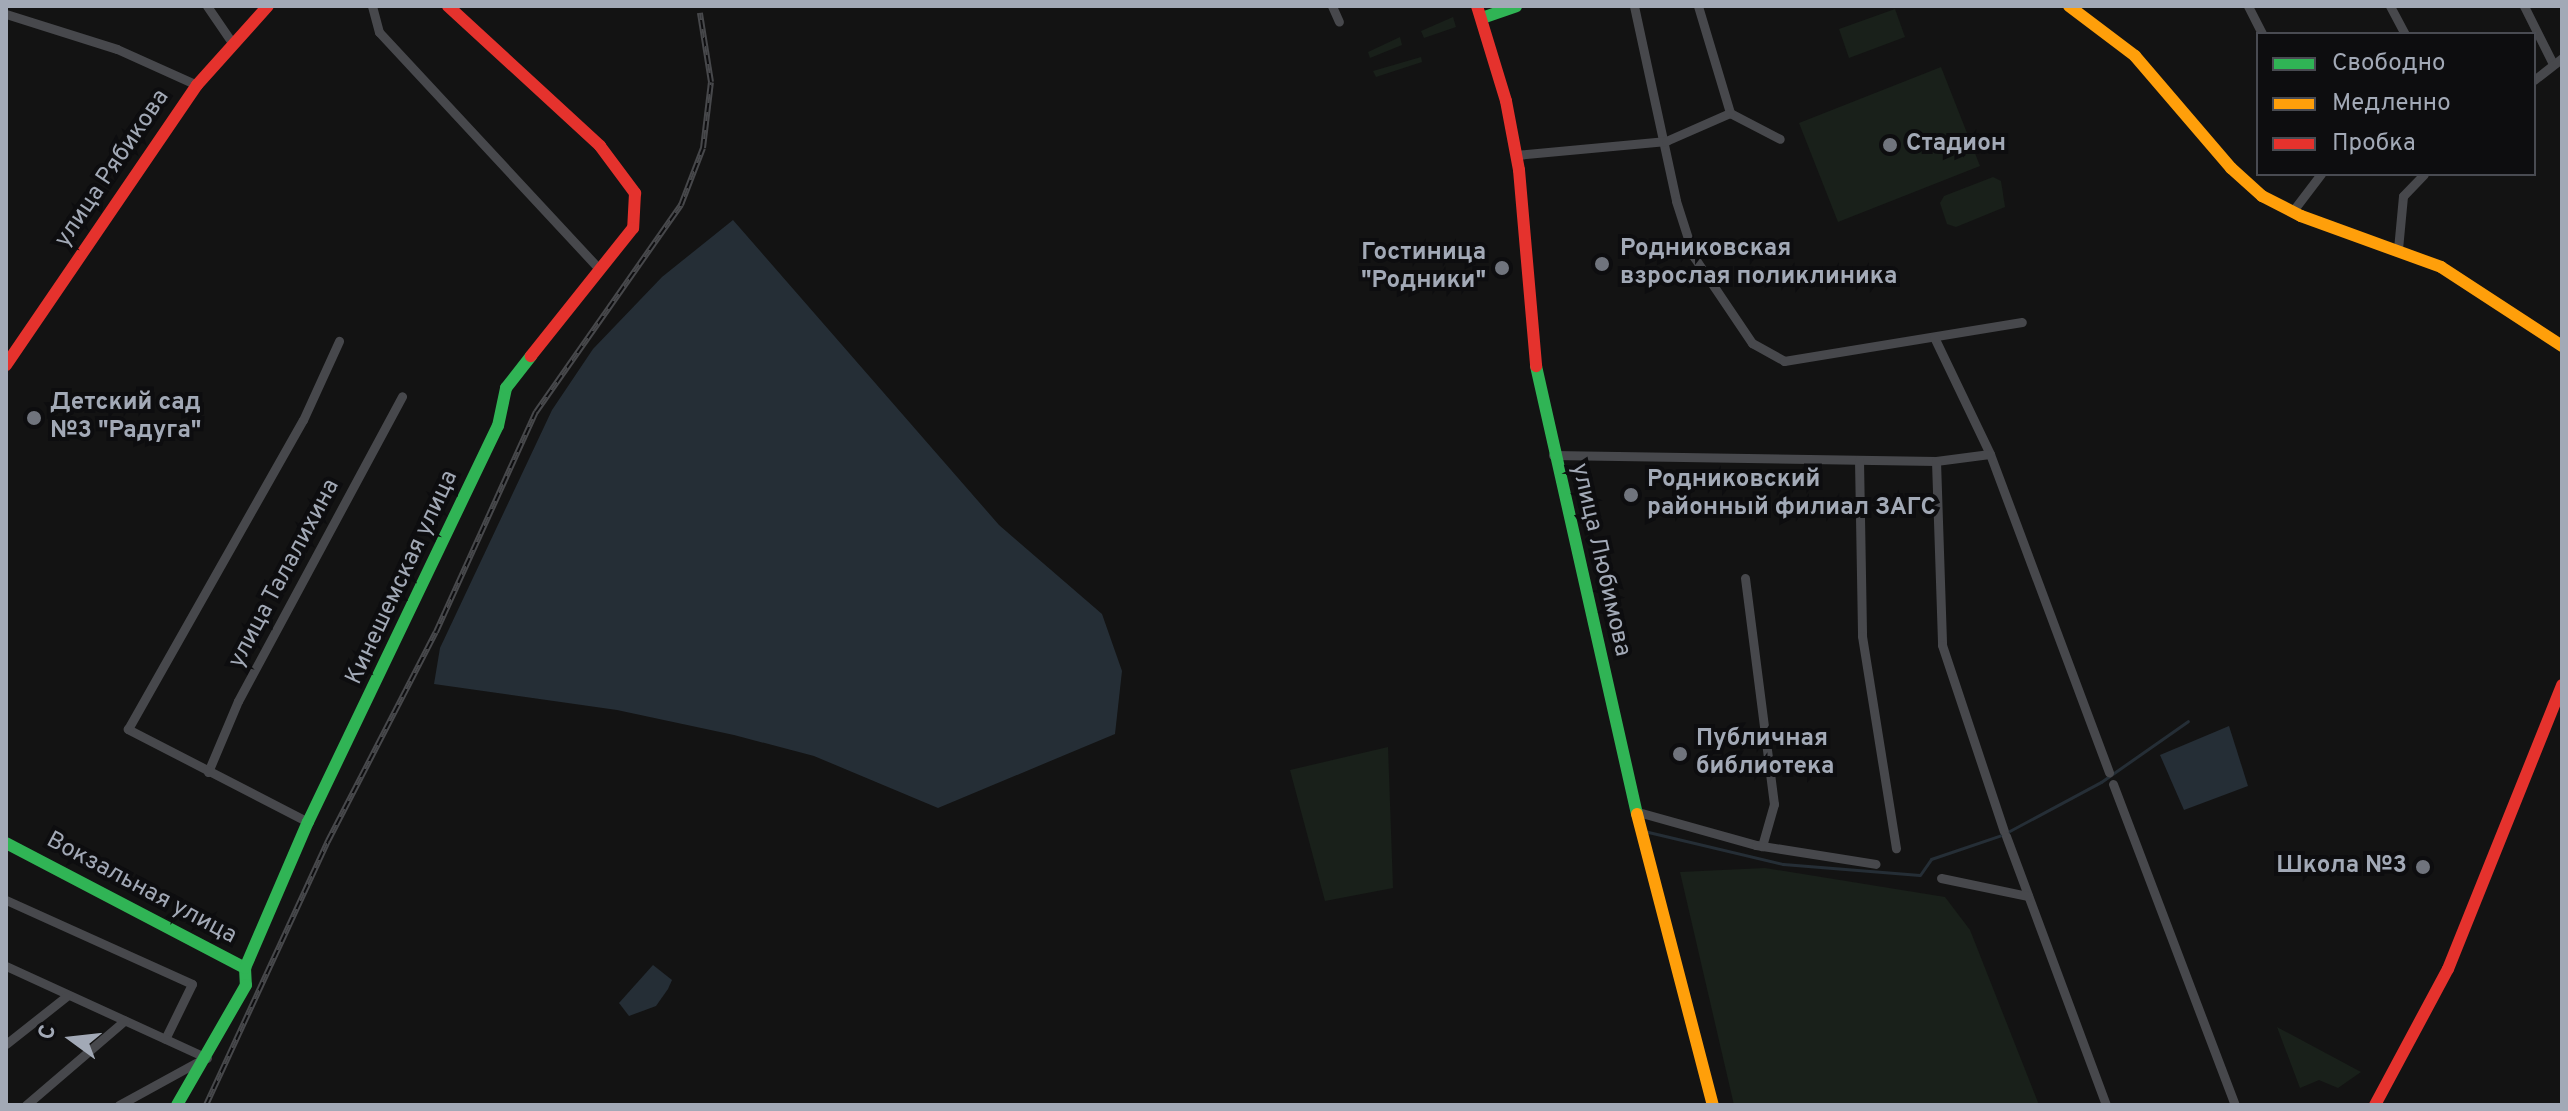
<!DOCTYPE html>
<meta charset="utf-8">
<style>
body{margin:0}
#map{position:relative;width:2568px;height:1111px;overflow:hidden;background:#131313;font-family:Overpass,sans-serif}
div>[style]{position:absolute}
.green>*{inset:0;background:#19201a}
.water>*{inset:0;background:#252e36}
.stream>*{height:3px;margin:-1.5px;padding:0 1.5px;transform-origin:1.5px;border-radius:1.5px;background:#252e36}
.street>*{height:9px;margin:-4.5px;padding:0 4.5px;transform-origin:4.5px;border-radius:4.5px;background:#47484c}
.fast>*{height:12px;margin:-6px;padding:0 6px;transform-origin:6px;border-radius:6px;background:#30b455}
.slow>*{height:12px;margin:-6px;padding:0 6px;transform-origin:6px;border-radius:6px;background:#ff9f0a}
.jam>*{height:12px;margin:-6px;padding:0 6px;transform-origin:6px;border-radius:6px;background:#e5322d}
.rail>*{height:6px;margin-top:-3px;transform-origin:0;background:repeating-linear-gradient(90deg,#0d0d0f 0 9px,#47484b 0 18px);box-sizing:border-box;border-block:2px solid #47484b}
.dots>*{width:22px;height:22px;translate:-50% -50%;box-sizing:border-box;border:4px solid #0d0d0f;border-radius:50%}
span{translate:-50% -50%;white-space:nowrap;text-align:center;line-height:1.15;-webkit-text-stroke:8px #0d0d0f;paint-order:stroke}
.poi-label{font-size:24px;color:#a2a9b6;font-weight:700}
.left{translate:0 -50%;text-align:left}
.right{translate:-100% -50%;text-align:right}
.street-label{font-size:24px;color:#a2a9b6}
.frame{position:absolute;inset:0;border:8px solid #a2a9b6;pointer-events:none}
.legend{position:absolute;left:2256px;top:32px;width:280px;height:144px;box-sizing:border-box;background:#0d0d0f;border:2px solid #494b52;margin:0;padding:10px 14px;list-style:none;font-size:24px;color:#a2a9b6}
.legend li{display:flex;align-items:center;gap:16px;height:40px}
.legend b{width:40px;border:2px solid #494b52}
.north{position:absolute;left:32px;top:999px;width:80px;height:80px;-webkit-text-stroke:6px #0d0d0f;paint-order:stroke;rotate:285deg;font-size:22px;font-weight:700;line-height:32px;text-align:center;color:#a2a9b6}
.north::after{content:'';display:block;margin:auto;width:28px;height:36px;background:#a2a9b6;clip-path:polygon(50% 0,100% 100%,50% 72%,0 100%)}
</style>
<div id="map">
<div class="green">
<i style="clip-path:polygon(1895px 9px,1905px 37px,1849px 58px,1839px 29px)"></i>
<i style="clip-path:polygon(1453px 17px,1456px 27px,1424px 38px,1421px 31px)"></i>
<i style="clip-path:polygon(1400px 37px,1402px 45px,1370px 58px,1368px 52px)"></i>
<i style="clip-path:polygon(1421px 57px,1422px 62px,1376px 77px,1373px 71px)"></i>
<i style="clip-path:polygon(1941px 67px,1980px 166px,1838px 222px,1799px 123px)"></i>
<i style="clip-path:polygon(1993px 177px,2001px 181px,2005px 207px,1956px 227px,1947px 224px,1940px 203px,1944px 196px)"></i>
<i style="clip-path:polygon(1388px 747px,1393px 888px,1325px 901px,1290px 770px)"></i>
<i style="clip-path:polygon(1765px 868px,1945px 897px,1970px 930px,2039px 1105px,1734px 1105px,1680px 872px)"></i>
<i style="clip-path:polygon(2277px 1027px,2361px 1072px,2338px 1088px,2319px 1080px,2300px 1088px)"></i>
</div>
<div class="water">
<i style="clip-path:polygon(733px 220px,999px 525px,1102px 614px,1122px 671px,1115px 734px,938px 808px,814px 756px,734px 735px,617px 710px,434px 684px,440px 648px,552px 410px,593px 349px,662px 277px)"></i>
<i style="clip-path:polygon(2229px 726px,2248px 786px,2184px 810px,2160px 755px)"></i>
<i style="clip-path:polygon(653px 965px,672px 980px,668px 989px,656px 1006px,629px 1016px,619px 1003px)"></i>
</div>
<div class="stream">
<i style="left:1644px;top:831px;width:143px;rotate:13.4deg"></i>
<i style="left:1783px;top:864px;width:137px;rotate:4.6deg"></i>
<i style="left:1920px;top:875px;width:19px;rotate:-55deg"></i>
<i style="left:1931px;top:859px;width:75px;rotate:-18.7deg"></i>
<i style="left:2002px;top:835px;width:112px;rotate:-28.2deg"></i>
<i style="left:2101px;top:782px;width:106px;rotate:-35deg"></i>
</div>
<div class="street">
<i style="left:207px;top:6px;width:46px;rotate:55.6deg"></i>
<i style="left:372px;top:6px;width:27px;rotate:75deg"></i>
<i style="left:379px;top:32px;width:323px;rotate:47.1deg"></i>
<i style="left:1332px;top:6px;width:17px;rotate:66deg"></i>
<i style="left:1634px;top:6px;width:199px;rotate:77.8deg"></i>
<i style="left:1676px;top:201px;width:59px;rotate:72.2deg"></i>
<i style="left:1694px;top:257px;width:104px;rotate:56deg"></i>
<i style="left:1752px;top:343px;width:37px;rotate:29deg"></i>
<i style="left:1784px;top:361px;width:241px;rotate:-9.3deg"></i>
<i style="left:1698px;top:6px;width:112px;rotate:73.3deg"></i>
<i style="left:1730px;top:113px;width:56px;rotate:27.5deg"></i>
<i style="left:2248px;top:6px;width:31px;rotate:63deg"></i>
<i style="left:2390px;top:6px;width:32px;rotate:62deg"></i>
<i style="left:2524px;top:6px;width:65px;rotate:63.4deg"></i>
<i style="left:6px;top:14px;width:116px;rotate:17.5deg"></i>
<i style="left:117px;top:49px;width:88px;rotate:24.2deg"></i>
<i style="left:2534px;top:80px;width:36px;rotate:-38deg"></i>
<i style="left:1516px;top:155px;width:151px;rotate:-5.3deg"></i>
<i style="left:1666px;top:141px;width:70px;rotate:-23.6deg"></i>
<i style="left:2292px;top:212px;width:48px;rotate:-52.7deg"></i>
<i style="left:2398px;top:249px;width:53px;rotate:-84.6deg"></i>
<i style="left:2403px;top:196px;width:30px;rotate:-46deg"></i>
<i style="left:1934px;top:337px;width:130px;rotate:64.4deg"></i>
<i style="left:1990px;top:454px;width:340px;rotate:69.5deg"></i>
<i style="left:1553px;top:455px;width:383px;rotate:0.9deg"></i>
<i style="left:1936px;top:461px;width:54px;rotate:-7.4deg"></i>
<i style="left:1859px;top:460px;width:176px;rotate:89deg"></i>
<i style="left:1862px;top:636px;width:215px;rotate:80.9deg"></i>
<i style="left:1936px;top:461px;width:184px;rotate:88.1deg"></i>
<i style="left:1942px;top:645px;width:196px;rotate:71.6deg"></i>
<i style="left:1745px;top:578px;width:228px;rotate:82.7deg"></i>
<i style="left:1774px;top:804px;width:44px;rotate:105.9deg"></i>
<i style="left:208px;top:772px;width:77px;rotate:-67.1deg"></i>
<i style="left:238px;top:701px;width:346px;rotate:-61.7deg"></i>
<i style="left:2113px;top:784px;width:343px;rotate:69.2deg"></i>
<i style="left:1638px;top:812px;width:123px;rotate:15.6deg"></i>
<i style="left:1756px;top:845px;width:121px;rotate:9deg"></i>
<i style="left:308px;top:822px;width:203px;rotate:-152.7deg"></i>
<i style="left:128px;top:729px;width:355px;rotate:-60.5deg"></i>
<i style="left:303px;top:420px;width:87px;rotate:-65.5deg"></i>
<i style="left:2006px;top:836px;width:287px;rotate:69.6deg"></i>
<i style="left:1941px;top:878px;width:89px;rotate:11.7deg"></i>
<i style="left:6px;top:900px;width:204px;rotate:24.3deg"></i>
<i style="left:192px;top:984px;width:61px;rotate:116.1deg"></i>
<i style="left:6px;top:966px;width:221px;rotate:24.6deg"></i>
<i style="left:6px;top:1044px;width:79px;rotate:-38.3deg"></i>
<i style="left:26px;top:1105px;width:130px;rotate:-40.6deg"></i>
<i style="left:119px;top:1105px;width:96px;rotate:-28.7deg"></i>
</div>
<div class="fast">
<i style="left:1482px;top:18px;width:36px;rotate:-19deg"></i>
<i style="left:1536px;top:366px;width:459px;rotate:77.3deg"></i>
<i style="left:6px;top:843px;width:270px;rotate:27.6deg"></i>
<i style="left:245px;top:968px;width:17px;rotate:87deg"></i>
<i style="left:246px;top:985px;width:138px;rotate:119.9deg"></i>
<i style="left:245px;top:968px;width:159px;rotate:-66.7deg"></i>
<i style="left:308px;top:822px;width:439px;rotate:-64.4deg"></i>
<i style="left:498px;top:426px;width:39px;rotate:-78deg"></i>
<i style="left:506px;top:388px;width:41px;rotate:-52deg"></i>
</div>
<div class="slow">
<i style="left:2069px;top:6px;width:83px;rotate:37.1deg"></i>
<i style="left:2135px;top:56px;width:148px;rotate:49.4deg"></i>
<i style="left:2231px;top:168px;width:42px;rotate:42.1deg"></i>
<i style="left:2262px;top:196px;width:44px;rotate:27.1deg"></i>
<i style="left:2301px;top:216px;width:149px;rotate:20deg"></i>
<i style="left:2441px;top:267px;width:145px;rotate:33.1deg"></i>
<i style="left:1637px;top:814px;width:301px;rotate:75.4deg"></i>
</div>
<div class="jam">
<i style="left:448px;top:6px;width:207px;rotate:42.6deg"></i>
<i style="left:600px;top:146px;width:59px;rotate:53.3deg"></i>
<i style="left:635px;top:193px;width:35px;rotate:93deg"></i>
<i style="left:633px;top:228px;width:164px;rotate:128.6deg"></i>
<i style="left:1477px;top:6px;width:99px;rotate:73deg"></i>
<i style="left:1506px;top:101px;width:70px;rotate:79.3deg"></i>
<i style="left:1519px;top:170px;width:197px;rotate:85deg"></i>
<i style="left:6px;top:365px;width:339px;rotate:-55.7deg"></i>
<i style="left:197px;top:85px;width:106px;rotate:-48.1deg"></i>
<i style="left:2375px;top:1105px;width:154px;rotate:-61.8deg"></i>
<i style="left:2448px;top:969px;width:306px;rotate:-68.1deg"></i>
</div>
<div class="rail">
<i style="left:206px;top:1105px;width:291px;rotate:-65.2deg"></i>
<i style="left:328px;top:841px;width:235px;rotate:-62.7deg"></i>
<i style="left:436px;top:632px;width:242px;rotate:-65.6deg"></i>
<i style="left:536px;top:412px;width:253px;rotate:-55deg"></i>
<i style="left:681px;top:205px;width:61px;rotate:-68.9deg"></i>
<i style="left:703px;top:148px;width:66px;rotate:-83.1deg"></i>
<i style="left:711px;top:82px;width:70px;rotate:-99.1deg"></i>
</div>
<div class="dots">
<i style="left:1890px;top:145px;background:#70747d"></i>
<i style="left:1602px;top:264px;background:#70747d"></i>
<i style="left:1502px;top:268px;background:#70747d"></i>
<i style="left:34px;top:418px;background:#70747d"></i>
<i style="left:1631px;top:495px;background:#70747d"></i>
<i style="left:1680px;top:754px;background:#70747d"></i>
<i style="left:2423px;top:867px;background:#70747d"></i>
</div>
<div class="poi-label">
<span class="left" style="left:1906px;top:145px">Стадион</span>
<span class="left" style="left:1620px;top:264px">Родниковская<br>взрослая поликлиника</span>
<span class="right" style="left:1486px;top:268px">Гостиница<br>"Родники"</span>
<span class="left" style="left:50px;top:418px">Детский сад<br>№3 "Радуга"</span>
<span class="left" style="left:1647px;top:495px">Родниковский<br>районный филиал ЗАГС</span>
<span class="left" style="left:1696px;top:754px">Публичная<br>библиотека</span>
<span class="right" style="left:2407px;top:867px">Школа №3</span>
</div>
<div class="street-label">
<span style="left:113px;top:169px;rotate:-56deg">улица Рябикова</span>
<span style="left:1600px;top:560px;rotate:77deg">улица Любимова</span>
<span style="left:285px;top:574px;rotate:-62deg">улица Талалихина</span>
<span style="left:403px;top:578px;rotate:-65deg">Кинешемская улица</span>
<span style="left:141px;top:889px;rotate:28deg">Вокзальная улица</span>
</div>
<div class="frame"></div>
<ul class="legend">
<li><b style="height:10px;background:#30b455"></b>Свободно</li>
<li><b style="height:10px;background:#ff9f0a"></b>Медленно</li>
<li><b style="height:10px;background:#e5322d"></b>Пробка</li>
</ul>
<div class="north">С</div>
</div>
